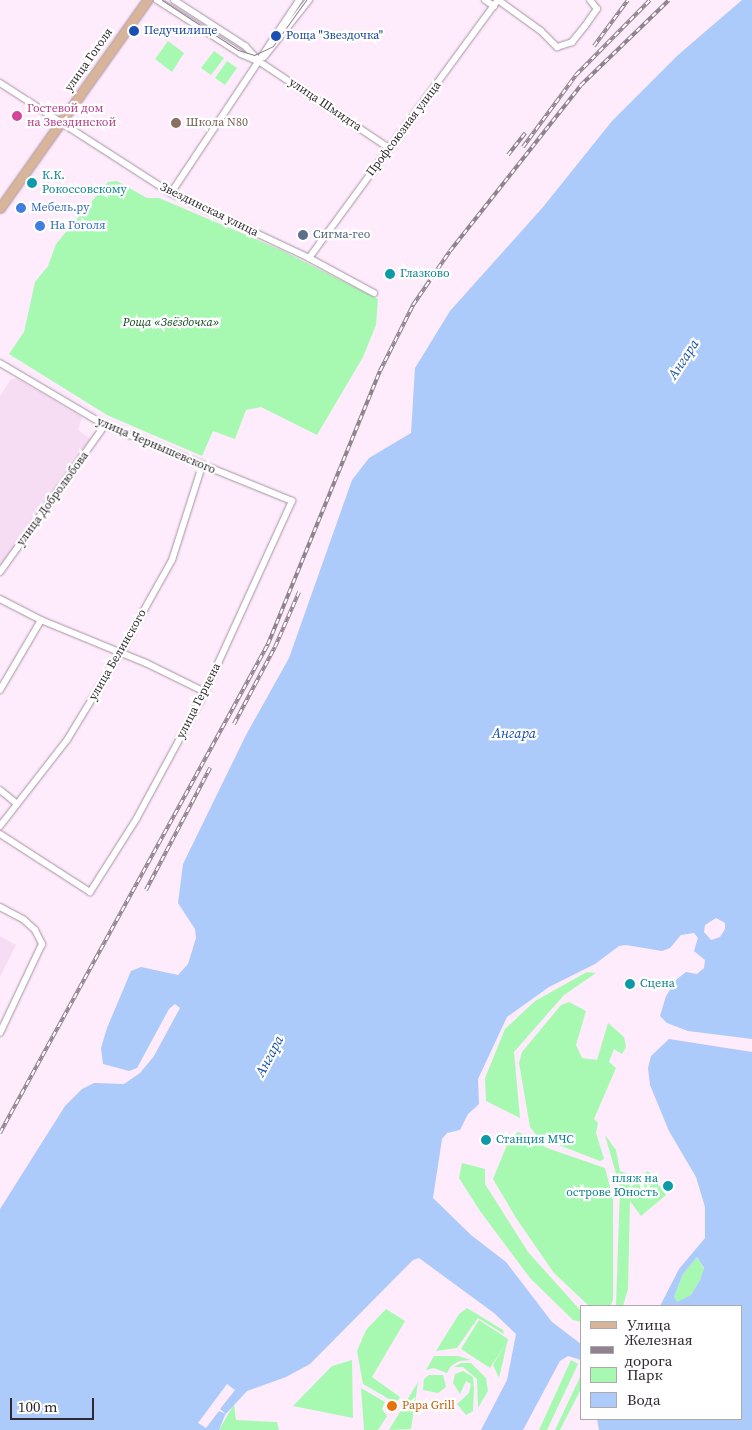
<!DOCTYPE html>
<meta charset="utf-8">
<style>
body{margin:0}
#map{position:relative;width:752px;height:1430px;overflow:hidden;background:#feebfc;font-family:"Source Serif 4",serif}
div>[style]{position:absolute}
.built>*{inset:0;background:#f7ddf4}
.green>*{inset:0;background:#a7f9b2}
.water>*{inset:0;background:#accbfb}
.pier>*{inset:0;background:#feebfc}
.roads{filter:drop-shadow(0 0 1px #a493a3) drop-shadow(0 0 1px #a493a3)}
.minor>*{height:6px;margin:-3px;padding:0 3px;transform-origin:3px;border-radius:3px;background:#fff}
.major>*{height:9px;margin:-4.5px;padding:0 4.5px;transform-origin:4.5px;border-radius:4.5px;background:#d7b49a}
.tram>*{height:1px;margin:-0.5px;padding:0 0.5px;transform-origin:0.5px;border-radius:0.5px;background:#90838f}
.rail>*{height:4px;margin-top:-2px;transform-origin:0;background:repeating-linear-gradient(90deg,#fff 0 5.5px,#90838f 0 11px);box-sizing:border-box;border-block:1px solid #90838f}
.dots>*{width:14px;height:14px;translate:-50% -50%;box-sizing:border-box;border:2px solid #fff;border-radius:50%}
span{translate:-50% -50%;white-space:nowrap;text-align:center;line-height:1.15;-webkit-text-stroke:4.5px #fff;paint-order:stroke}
.transit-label{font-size:12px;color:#164399}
.left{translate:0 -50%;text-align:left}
.street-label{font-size:12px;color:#30282f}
.hotel-label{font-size:12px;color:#b23c85}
.education-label{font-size:12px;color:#785e54}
.culture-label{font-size:12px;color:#0d838f}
.right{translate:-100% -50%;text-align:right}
.shop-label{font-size:12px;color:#366cbe}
.service-label{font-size:12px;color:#4e5e75}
.park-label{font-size:12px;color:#0d481d;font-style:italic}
.food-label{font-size:12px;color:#c56008}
.water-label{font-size:14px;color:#134ea8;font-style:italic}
.legend{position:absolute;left:580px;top:1305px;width:162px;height:115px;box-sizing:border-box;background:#fff;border:1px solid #aca9ac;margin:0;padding:6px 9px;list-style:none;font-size:15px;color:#30282f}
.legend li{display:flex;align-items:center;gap:10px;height:25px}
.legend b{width:25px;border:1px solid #aca9ac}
.scale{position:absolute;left:10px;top:1398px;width:84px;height:22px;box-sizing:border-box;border:2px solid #30282f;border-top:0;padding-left:6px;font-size:15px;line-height:18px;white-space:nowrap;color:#30282f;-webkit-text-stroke:4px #fff;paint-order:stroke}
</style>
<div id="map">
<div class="built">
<i style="clip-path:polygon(11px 379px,18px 379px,82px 417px,78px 430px,92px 440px,0 567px,0 396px)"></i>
<i style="clip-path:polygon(0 936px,16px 945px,0 977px)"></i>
</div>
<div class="green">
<i style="clip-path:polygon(168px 41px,184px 53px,172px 72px,155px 59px)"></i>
<i style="clip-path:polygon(214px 51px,224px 58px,211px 75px,201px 68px)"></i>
<i style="clip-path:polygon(227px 61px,237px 68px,225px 85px,215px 78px)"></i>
<i style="clip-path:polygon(117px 181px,147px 198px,159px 198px,281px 250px,378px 299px,376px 325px,363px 357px,317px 435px,261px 407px,246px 410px,235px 439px,213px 431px,202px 456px,107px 415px,9px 354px,24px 332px,35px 282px,48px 266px,56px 244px,108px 182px)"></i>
<i style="clip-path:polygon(587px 972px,596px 973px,564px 995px,514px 1052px,520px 1118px,486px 1101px,485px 1078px,505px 1029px,535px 1001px)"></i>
<i style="clip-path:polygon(569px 1002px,586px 1011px,576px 1045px,582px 1058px,597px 1060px,608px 1023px,624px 1037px,626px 1047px,622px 1054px,614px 1049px,609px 1062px,616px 1068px,594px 1119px,598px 1123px,596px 1133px,604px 1159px,600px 1161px,538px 1137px,530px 1127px,519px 1063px,522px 1052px,542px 1028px,561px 1005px)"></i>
<i style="clip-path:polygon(519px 1132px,547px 1148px,605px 1168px,613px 1199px,613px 1300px,610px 1306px,589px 1306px,554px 1273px,516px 1218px,493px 1179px,511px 1135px)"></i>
<i style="clip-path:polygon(605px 1135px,616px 1150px,620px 1171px,628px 1174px,629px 1185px,648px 1171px,666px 1195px,641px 1216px,630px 1201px,628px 1289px,623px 1306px,616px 1306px,620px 1188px)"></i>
<i style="clip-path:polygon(462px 1163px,485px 1169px,485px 1184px,528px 1252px,581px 1311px,581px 1322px,573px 1320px,530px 1278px,480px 1211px,459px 1178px)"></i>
<i style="clip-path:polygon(697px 1257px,704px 1269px,700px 1280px,691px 1295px,677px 1303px,674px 1297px,683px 1274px)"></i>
<i style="clip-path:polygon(467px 1308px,503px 1330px,504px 1334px,478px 1318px,457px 1348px,436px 1351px,459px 1314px)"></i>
<i style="clip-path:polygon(386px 1309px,405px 1321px,372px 1377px,400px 1397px,396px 1403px,363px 1384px,357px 1351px,366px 1330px)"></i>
<i style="clip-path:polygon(479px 1320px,508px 1339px,499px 1378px,493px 1365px,506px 1343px,490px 1368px,461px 1349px)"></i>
<i style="clip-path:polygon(434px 1356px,458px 1356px,471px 1360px,459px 1361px,451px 1366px,447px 1373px,434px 1368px,426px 1370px)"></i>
<i style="clip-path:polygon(352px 1360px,353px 1418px,293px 1406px,332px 1366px)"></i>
<i style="clip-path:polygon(571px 1360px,578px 1364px,547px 1430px,539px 1430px)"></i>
<i style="clip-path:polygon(461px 1363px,471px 1363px,486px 1378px,488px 1391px,478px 1408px,477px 1379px,463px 1367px,454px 1367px)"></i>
<i style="clip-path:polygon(463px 1371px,473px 1377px,474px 1388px,473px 1411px,466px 1415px,457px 1404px,469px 1393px,471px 1384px,466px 1381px,460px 1394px,453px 1383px,455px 1374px)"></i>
<i style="clip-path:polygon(429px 1375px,443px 1375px,446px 1387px,438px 1393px,423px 1390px,424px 1379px)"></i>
<i style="clip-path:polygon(581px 1375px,581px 1389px,560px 1430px,555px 1430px)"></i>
<i style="clip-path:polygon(418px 1382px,411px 1429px,389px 1430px)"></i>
<i style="clip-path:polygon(361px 1388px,385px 1402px,382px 1409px,387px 1416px,378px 1430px,364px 1430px)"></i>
<i style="clip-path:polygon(234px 1404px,236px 1420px,277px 1422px,279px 1430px,219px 1430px)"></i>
</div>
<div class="water">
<i style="clip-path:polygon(evenodd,742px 0,752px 0,752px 1039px,688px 1031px,667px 1023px,660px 1016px,666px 996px,677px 979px,686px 972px,697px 974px,704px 968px,705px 960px,694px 951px,698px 938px,694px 933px,681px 935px,670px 948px,662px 951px,626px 945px,619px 946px,595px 964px,549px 987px,507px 1017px,478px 1079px,479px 1104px,468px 1114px,460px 1130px,447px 1133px,442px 1139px,433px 1198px,471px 1235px,506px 1262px,552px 1322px,581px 1344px,581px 1360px,568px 1356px,560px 1361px,523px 1430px,481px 1430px,507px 1380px,516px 1334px,494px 1313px,419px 1258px,413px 1260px,310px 1364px,286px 1377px,247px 1391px,225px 1415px,219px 1430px,0 1430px,0 1209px,65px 1106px,82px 1089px,94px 1083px,124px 1084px,140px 1073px,154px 1056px,180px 1008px,175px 1004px,169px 1009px,137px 1068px,129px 1071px,103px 1064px,101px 1048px,107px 1028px,131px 971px,141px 967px,178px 975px,188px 964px,196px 938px,195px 929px,178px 903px,183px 864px,246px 735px,289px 658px,352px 480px,369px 458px,411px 433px,415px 368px,450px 311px,543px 207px,612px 121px,678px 55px,742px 0,716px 918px,725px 923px,725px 929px,720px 937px,711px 940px,704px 932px,705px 925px,716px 918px)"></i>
<i style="clip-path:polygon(evenodd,669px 1039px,752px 1052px,752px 1430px,599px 1430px,597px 1419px,741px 1419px,741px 1306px,660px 1306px,679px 1269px,705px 1238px,705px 1207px,696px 1177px,669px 1131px,650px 1085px,648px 1068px,651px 1056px,669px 1039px,697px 1257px,704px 1268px,700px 1280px,691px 1295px,677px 1302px,674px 1297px,683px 1274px,697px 1257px)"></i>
</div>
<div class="pier">
<i style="clip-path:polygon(227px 1384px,235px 1390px,220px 1409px,226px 1414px,219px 1411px,206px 1428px,198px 1423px)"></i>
</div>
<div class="roads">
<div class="minor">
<i style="left:157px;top:0;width:100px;rotate:32.7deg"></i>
<i style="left:241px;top:54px;width:21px;rotate:23deg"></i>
<i style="left:260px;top:62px;width:155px;rotate:33.7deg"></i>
<i style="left:174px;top:0;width:85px;rotate:32.9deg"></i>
<i style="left:245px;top:46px;width:18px;rotate:47deg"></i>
<i style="left:485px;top:0;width:11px;rotate:34deg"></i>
<i style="left:498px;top:0;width:53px;rotate:35.8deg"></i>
<i style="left:541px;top:31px;width:23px;rotate:45deg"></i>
<i style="left:557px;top:47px;width:16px;rotate:-18deg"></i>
<i style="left:572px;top:42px;width:21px;rotate:-51deg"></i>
<i style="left:585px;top:26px;width:21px;rotate:-55deg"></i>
<i style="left:597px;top:9px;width:11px;rotate:-128deg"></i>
<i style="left:264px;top:57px;width:73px;rotate:-51.7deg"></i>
<i style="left:0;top:83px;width:203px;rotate:32.8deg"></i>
<i style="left:171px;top:193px;width:153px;rotate:25.2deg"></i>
<i style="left:309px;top:258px;width:74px;rotate:28.3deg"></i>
<i style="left:171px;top:193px;width:232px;rotate:-56.4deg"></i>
<i style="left:309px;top:258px;width:320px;rotate:-53.8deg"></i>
<i style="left:0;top:363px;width:122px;rotate:30.6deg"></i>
<i style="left:105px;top:425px;width:202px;rotate:22.1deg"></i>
<i style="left:292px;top:501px;width:210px;rotate:114.5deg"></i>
<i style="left:205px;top:692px;width:143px;rotate:118.4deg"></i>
<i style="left:137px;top:818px;width:88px;rotate:122.4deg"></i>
<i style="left:90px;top:892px;width:107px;rotate:-147.2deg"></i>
<i style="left:0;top:572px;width:181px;rotate:-54.5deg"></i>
<i style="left:0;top:599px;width:46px;rotate:27.1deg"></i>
<i style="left:41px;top:620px;width:113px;rotate:22.3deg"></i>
<i style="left:146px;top:663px;width:66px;rotate:26.2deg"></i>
<i style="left:0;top:690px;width:81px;rotate:-59.6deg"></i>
<i style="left:0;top:790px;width:22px;rotate:39deg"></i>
<i style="left:0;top:826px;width:109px;rotate:-52.1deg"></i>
<i style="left:67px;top:740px;width:102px;rotate:-58.7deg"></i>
<i style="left:120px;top:653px;width:107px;rotate:-60.8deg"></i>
<i style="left:172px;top:560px;width:99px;rotate:-72.3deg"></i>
<i style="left:0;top:907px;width:27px;rotate:28deg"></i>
<i style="left:24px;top:920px;width:15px;rotate:42deg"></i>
<i style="left:35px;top:930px;width:16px;rotate:63deg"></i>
<i style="left:42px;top:944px;width:98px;rotate:115.3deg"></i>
</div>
<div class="major">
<i style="left:0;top:208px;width:255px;rotate:-54.7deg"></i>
</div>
</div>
<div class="tram">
<i style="left:162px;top:0;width:91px;rotate:33.3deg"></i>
<i style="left:238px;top:50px;width:17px;rotate:17deg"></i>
<i style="left:254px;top:55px;width:21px;rotate:-25deg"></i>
<i style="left:273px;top:46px;width:57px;rotate:-54.3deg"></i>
</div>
<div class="rail">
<i style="left:594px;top:46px;width:57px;rotate:-53.5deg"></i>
<i style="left:523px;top:147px;width:89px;rotate:-53.6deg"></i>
<i style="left:576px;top:75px;width:105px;rotate:-45.4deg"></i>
<i style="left:508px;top:155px;width:28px;rotate:-52deg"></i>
<i style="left:234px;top:724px;width:87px;rotate:-62deg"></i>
<i style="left:275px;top:647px;width:60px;rotate:-66.4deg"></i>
<i style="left:146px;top:890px;width:138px;rotate:-62.3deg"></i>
<i style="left:0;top:1133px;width:558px;rotate:-61.27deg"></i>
<i style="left:268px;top:644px;width:295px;rotate:-67.7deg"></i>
<i style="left:380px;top:371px;width:74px;rotate:-63.4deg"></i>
<i style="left:413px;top:305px;width:65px;rotate:-55.6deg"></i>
<i style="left:450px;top:251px;width:211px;rotate:-51.7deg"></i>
<i style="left:581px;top:85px;width:122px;rotate:-44deg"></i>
</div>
<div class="dots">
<i style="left:134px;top:31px;background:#1a4fb4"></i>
<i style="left:276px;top:36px;background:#1a4fb4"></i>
<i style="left:17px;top:116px;background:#d1479c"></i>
<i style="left:176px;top:123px;background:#8d6e63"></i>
<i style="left:32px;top:183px;background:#0f9aa8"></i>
<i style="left:21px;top:208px;background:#3f7fe0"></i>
<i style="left:40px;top:226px;background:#3f7fe0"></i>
<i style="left:303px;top:235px;background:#5c6f8a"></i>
<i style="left:390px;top:274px;background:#0f9aa8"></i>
<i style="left:630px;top:984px;background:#0f9aa8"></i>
<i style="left:486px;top:1140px;background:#0f9aa8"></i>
<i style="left:668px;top:1186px;background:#0f9aa8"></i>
<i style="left:392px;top:1406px;background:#e8710a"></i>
</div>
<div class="transit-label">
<span class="left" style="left:144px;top:31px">Педучилище</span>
<span class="left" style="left:286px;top:36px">Роща "Звездочка"</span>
</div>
<div class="street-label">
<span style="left:89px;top:60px;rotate:-55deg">улица Гоголя</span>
<span style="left:325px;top:105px;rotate:34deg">улица Шмидта</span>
<span style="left:404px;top:129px;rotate:-53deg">Профсоюзная улица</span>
<span style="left:209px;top:210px;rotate:26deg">Звездинская улица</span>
<span style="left:156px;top:446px;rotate:23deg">улица Чернышевского</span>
<span style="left:53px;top:499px;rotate:-54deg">улица Добролюбова</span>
<span style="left:118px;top:655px;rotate:-60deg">улица Белинского</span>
<span style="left:199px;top:701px;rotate:-63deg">улица Герцена</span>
</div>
<div class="hotel-label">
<span class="left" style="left:27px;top:116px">Гостевой дом<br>на Звездинской</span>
</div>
<div class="education-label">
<span class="left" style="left:186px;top:123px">Школа N80</span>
</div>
<div class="culture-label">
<span class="left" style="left:42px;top:183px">К.К.<br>Рокоссовскому</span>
<span class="left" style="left:400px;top:274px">Глазково</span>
<span class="left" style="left:640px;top:984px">Сцена</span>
<span class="left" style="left:496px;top:1140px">Станция МЧС</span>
<span class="right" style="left:658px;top:1186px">пляж на<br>острове Юность</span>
</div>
<div class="shop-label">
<span class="left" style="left:31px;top:208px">Мебель.ру</span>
<span class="left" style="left:50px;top:226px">На Гоголя</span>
</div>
<div class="service-label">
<span class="left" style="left:313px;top:235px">Сигма-гео</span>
</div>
<div class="park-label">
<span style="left:171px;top:323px">Роща «Звёздочка»</span>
</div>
<div class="food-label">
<span class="left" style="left:402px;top:1406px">Papa Grill</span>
</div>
<div class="water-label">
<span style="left:683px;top:359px;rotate:-57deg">Ангара</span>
<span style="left:514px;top:733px">Ангара</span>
<span style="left:269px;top:1056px;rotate:-62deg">Ангара</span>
</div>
<ul class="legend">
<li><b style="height:6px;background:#d7b49a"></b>Улица</li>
<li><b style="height:6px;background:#90838f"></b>Железная дорога</li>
<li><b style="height:14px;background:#a7f9b2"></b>Парк</li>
<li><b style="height:14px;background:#accbfb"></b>Вода</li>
</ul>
<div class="scale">100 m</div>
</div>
